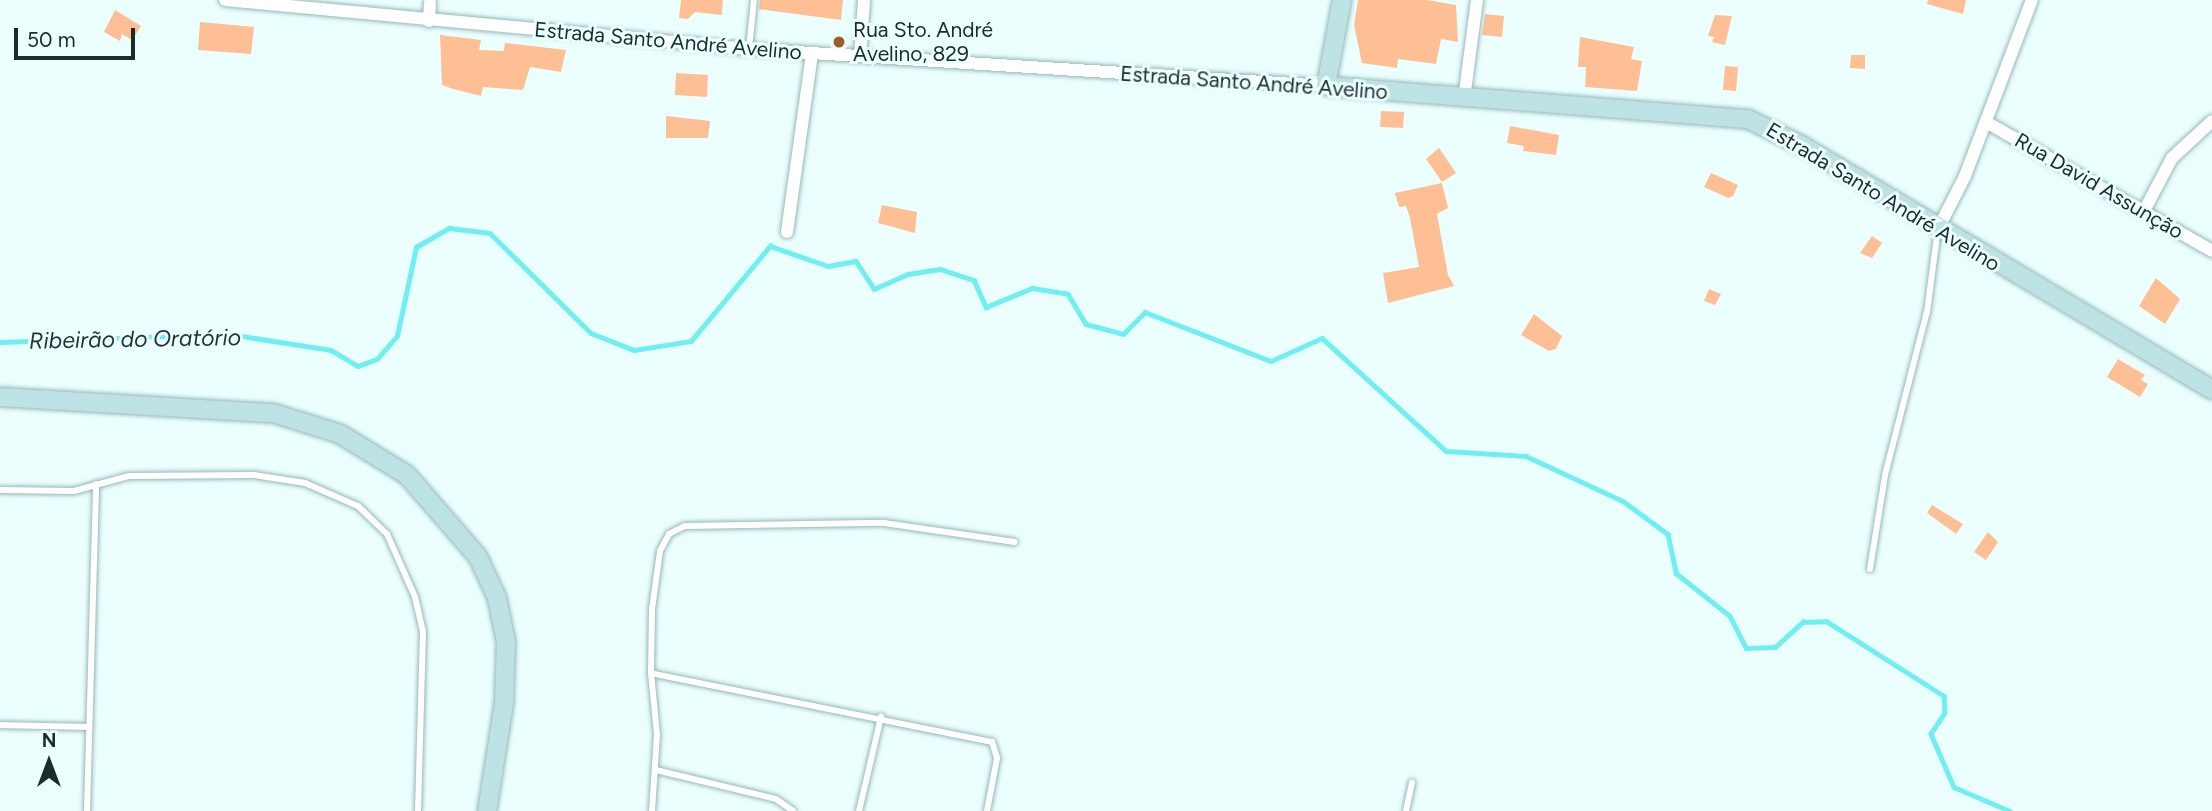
<!DOCTYPE html>
<meta charset="utf-8">
<style>
body{margin:0}
#map{position:relative;width:2212px;height:811px;overflow:hidden;background:#ebffff;font-family:Figtree,sans-serif}
div>[style]{position:absolute}
.stream>*{height:4.5px;margin:-2.25px;padding:0 2.25px;transform-origin:2.25px;border-radius:2.25px;background:#6feff2}
.building>*{inset:0;background:#febf95}
.roads{filter:drop-shadow(0 0 2px #97b8b8) drop-shadow(0 0 2px #97b8b8)}
.service>*{height:6px;margin:-3px;padding:0 3px;transform-origin:3px;border-radius:3px;background:#fff}
.minor>*{height:12px;margin:-6px;padding:0 6px;transform-origin:6px;border-radius:6px;background:#fff}
.secondary>*{height:18px;margin:-9px;padding:0 9px;transform-origin:9px;border-radius:9px;background:#bce2e3}
.dots>*{width:19px;height:19px;translate:-50% -50%;box-sizing:border-box;border:4px solid #ebffff;border-radius:50%}
span{translate:-50% -50%;white-space:nowrap;text-align:center;line-height:1.15;-webkit-text-stroke:6px #ebffff;paint-order:stroke}
.poi-label{font-size:21px;color:#1e2b2b}
.left{translate:0 -50%;text-align:left}
.street-label{font-size:21px;color:#1e2b2b}
.water-label{font-size:23px;color:#1e3535;font-style:italic}
.north{position:absolute;left:14px;top:727px;width:70px;height:70px;-webkit-text-stroke:5px #ebffff;paint-order:stroke;rotate:0deg;font-size:19px;font-weight:700;line-height:28px;text-align:center;color:#1e2b2b}
.north::after{content:'';display:block;margin:auto;width:24px;height:32px;background:#1e2b2b;clip-path:polygon(50% 0,100% 100%,50% 72%,0 100%)}
.scale{position:absolute;left:14px;top:28px;width:121px;height:32px;box-sizing:border-box;border:4px solid #1e2b2b;border-top:0;padding-left:9px;font-size:21px;line-height:24px;white-space:nowrap;color:#1e2b2b;-webkit-text-stroke:5px #ebffff;paint-order:stroke}
</style>
<div id="map">
<div class="stream">
<i style="left:0;top:342px;width:229px;rotate:-2deg"></i>
<i style="left:229px;top:334px;width:103px;rotate:8.9deg"></i>
<i style="left:331px;top:350px;width:31px;rotate:31deg"></i>
<i style="left:358px;top:366px;width:20px;rotate:-20deg"></i>
<i style="left:377px;top:359px;width:30px;rotate:-49deg"></i>
<i style="left:397px;top:336px;width:91px;rotate:-77.9deg"></i>
<i style="left:416px;top:247px;width:38px;rotate:-30deg"></i>
<i style="left:449px;top:228px;width:41px;rotate:7deg"></i>
<i style="left:490px;top:233px;width:142px;rotate:44.7deg"></i>
<i style="left:591px;top:333px;width:46px;rotate:21.6deg"></i>
<i style="left:634px;top:350px;width:58px;rotate:-9deg"></i>
<i style="left:691px;top:341px;width:124px;rotate:-50.3deg"></i>
<i style="left:770px;top:246px;width:61px;rotate:19deg"></i>
<i style="left:828px;top:266px;width:28px;rotate:-10deg"></i>
<i style="left:856px;top:261px;width:33px;rotate:57deg"></i>
<i style="left:874px;top:289px;width:37px;rotate:-24deg"></i>
<i style="left:908px;top:274px;width:32px;rotate:-9deg"></i>
<i style="left:940px;top:269px;width:36px;rotate:18deg"></i>
<i style="left:974px;top:280px;width:30px;rotate:66deg"></i>
<i style="left:986px;top:307px;width:50px;rotate:-22.4deg"></i>
<i style="left:1032px;top:288px;width:36px;rotate:9deg"></i>
<i style="left:1068px;top:294px;width:35px;rotate:59deg"></i>
<i style="left:1086px;top:324px;width:38px;rotate:15deg"></i>
<i style="left:1123px;top:334px;width:31px;rotate:-45deg"></i>
<i style="left:1145px;top:312px;width:135px;rotate:21.3deg"></i>
<i style="left:1271px;top:361px;width:56px;rotate:-24.3deg"></i>
<i style="left:1322px;top:338px;width:168px;rotate:42.3deg"></i>
<i style="left:1446px;top:451px;width:80px;rotate:3.6deg"></i>
<i style="left:1526px;top:456px;width:107px;rotate:24.9deg"></i>
<i style="left:1623px;top:501px;width:56px;rotate:36.3deg"></i>
<i style="left:1668px;top:534px;width:40px;rotate:78deg"></i>
<i style="left:1676px;top:573px;width:69px;rotate:38.5deg"></i>
<i style="left:1730px;top:616px;width:36px;rotate:63deg"></i>
<i style="left:1746px;top:648px;width:29px;rotate:-2deg"></i>
<i style="left:1775px;top:647px;width:38px;rotate:-42deg"></i>
<i style="left:1803px;top:622px;width:23px;rotate:-2deg"></i>
<i style="left:1826px;top:621px;width:140px;rotate:32.4deg"></i>
<i style="left:1944px;top:696px;width:17px;rotate:87deg"></i>
<i style="left:1945px;top:713px;width:25px;rotate:124deg"></i>
<i style="left:1931px;top:734px;width:58px;rotate:66.5deg"></i>
<i style="left:1954px;top:787px;width:61px;rotate:23.2deg"></i>
</div>
<div class="building">
<i style="clip-path:polygon(681px 0,723px 0,722px 15px,695px 12px,688px 19px,679px 18px)"></i>
<i style="clip-path:polygon(760px 0,843px 0,841px 20px,759px 9px)"></i>
<i style="clip-path:polygon(1358px 0,1427px 0,1456px 5px,1458px 42px,1441px 39px,1436px 64px,1398px 59px,1397px 68px,1362px 63px,1354px 25px)"></i>
<i style="clip-path:polygon(1928px 0,1966px 0,1963px 14px,1927px 4px)"></i>
<i style="clip-path:polygon(115px 10px,141px 26px,132px 40px,122px 34px,120px 41px,104px 32px)"></i>
<i style="clip-path:polygon(1485px 14px,1504px 16px,1502px 37px,1482px 35px)"></i>
<i style="clip-path:polygon(1715px 15px,1732px 16px,1725px 45px,1712px 42px,1714px 37px,1708px 36px)"></i>
<i style="clip-path:polygon(200px 22px,254px 27px,251px 54px,198px 50px)"></i>
<i style="clip-path:polygon(440px 35px,481px 40px,479px 50px,504px 51px,505px 43px,566px 50px,561px 72px,530px 67px,523px 90px,483px 87px,481px 96px,453px 89px,442px 85px)"></i>
<i style="clip-path:polygon(1580px 37px,1634px 47px,1631px 59px,1642px 61px,1637px 91px,1585px 87px,1586px 67px,1578px 67px)"></i>
<i style="clip-path:polygon(1851px 55px,1865px 55px,1865px 69px,1850px 68px)"></i>
<i style="clip-path:polygon(1725px 66px,1738px 67px,1736px 91px,1723px 90px)"></i>
<i style="clip-path:polygon(676px 73px,708px 75px,707px 97px,675px 95px)"></i>
<i style="clip-path:polygon(1381px 111px,1404px 112px,1403px 128px,1380px 127px)"></i>
<i style="clip-path:polygon(666px 116px,710px 121px,708px 138px,666px 138px)"></i>
<i style="clip-path:polygon(1510px 126px,1559px 135px,1556px 155px,1523px 151px,1524px 146px,1507px 143px)"></i>
<i style="clip-path:polygon(1439px 148px,1456px 173px,1442px 182px,1426px 159px)"></i>
<i style="clip-path:polygon(1711px 173px,1738px 185px,1733px 196px,1728px 198px,1704px 187px)"></i>
<i style="clip-path:polygon(1442px 183px,1448px 208px,1437px 214px,1448px 275px,1454px 286px,1388px 303px,1383px 273px,1419px 267px,1410px 218px,1406px 206px,1399px 207px,1395px 193px)"></i>
<i style="clip-path:polygon(882px 205px,917px 212px,915px 233px,878px 223px)"></i>
<i style="clip-path:polygon(1872px 236px,1882px 243px,1872px 258px,1860px 253px)"></i>
<i style="clip-path:polygon(2156px 278px,2180px 299px,2165px 324px,2139px 306px)"></i>
<i style="clip-path:polygon(1709px 289px,1721px 294px,1715px 305px,1704px 301px)"></i>
<i style="clip-path:polygon(1534px 314px,1562px 336px,1556px 349px,1549px 351px,1521px 335px)"></i>
<i style="clip-path:polygon(2118px 359px,2145px 375px,2141px 380px,2148px 384px,2140px 397px,2107px 377px)"></i>
<i style="clip-path:polygon(1932px 505px,1963px 524px,1956px 534px,1927px 513px)"></i>
<i style="clip-path:polygon(1988px 532px,1998px 542px,1986px 560px,1974px 552px)"></i>
</div>
<div class="roads">
<div class="service">
<i style="left:749px;top:49px;width:49px;rotate:-84.2deg"></i>
<i style="left:0;top:490px;width:74px;rotate:0.8deg"></i>
<i style="left:74px;top:491px;width:57px;rotate:-15.3deg"></i>
<i style="left:129px;top:476px;width:125px;rotate:-0.5deg"></i>
<i style="left:254px;top:475px;width:52px;rotate:8.9deg"></i>
<i style="left:305px;top:483px;width:58px;rotate:23.5deg"></i>
<i style="left:358px;top:506px;width:40px;rotate:44deg"></i>
<i style="left:387px;top:534px;width:69px;rotate:66deg"></i>
<i style="left:415px;top:597px;width:36px;rotate:77deg"></i>
<i style="left:423px;top:632px;width:179px;rotate:91.6deg"></i>
<i style="left:1870px;top:569px;width:95px;rotate:-80.9deg"></i>
<i style="left:1885px;top:475px;width:168px;rotate:-75.6deg"></i>
<i style="left:1927px;top:312px;width:84px;rotate:-82.5deg"></i>
<i style="left:651px;top:673px;width:61px;rotate:84.4deg"></i>
<i style="left:657px;top:734px;width:77px;rotate:93.7deg"></i>
<i style="left:0;top:725px;width:88px;rotate:1.3deg"></i>
<i style="left:656px;top:770px;width:123px;rotate:13.6deg"></i>
<i style="left:776px;top:799px;width:21px;rotate:35deg"></i>
<i style="left:87px;top:811px;width:327px;rotate:-88.4deg"></i>
<i style="left:859px;top:811px;width:97px;rotate:-76.8deg"></i>
<i style="left:987px;top:811px;width:54px;rotate:-79.3deg"></i>
<i style="left:997px;top:758px;width:17px;rotate:-107deg"></i>
<i style="left:992px;top:742px;width:348px;rotate:-168.6deg"></i>
<i style="left:651px;top:673px;width:64px;rotate:-89.1deg"></i>
<i style="left:652px;top:609px;width:59px;rotate:-82.1deg"></i>
<i style="left:660px;top:551px;width:19px;rotate:-62deg"></i>
<i style="left:669px;top:534px;width:18px;rotate:-27deg"></i>
<i style="left:685px;top:526px;width:199px;rotate:-0.9deg"></i>
<i style="left:884px;top:523px;width:132px;rotate:8.3deg"></i>
<i style="left:1406px;top:811px;width:29px;rotate:-78deg"></i>
</div>
<div class="minor">
<i style="left:225px;top:0;width:526px;rotate:5.34deg"></i>
<i style="left:749px;top:49px;width:578px;rotate:3.67deg"></i>
<i style="left:429px;top:21px;width:18px;rotate:-87deg"></i>
<i style="left:860px;top:56px;width:56px;rotate:-85.9deg"></i>
<i style="left:1464px;top:99px;width:100px;rotate:-82.5deg"></i>
<i style="left:1986px;top:122px;width:260px;rotate:29.7deg"></i>
<i style="left:2144px;top:211px;width:60px;rotate:-62.2deg"></i>
<i style="left:2172px;top:158px;width:54px;rotate:-42.8deg"></i>
<i style="left:1938px;top:229px;width:59px;rotate:-63deg"></i>
<i style="left:1965px;top:176px;width:188px;rotate:-69.2deg"></i>
<i style="left:787px;top:232px;width:181px;rotate:-82deg"></i>
</div>
<div class="secondary">
<i style="left:1342px;top:0;width:87px;rotate:100.5deg"></i>
<i style="left:1326px;top:86px;width:423px;rotate:4.5deg"></i>
<i style="left:1748px;top:119px;width:61px;rotate:26.1deg"></i>
<i style="left:1803px;top:146px;width:476px;rotate:30.8deg"></i>
<i style="left:0;top:397px;width:273px;rotate:3.4deg"></i>
<i style="left:273px;top:413px;width:70px;rotate:17.4deg"></i>
<i style="left:340px;top:434px;width:79px;rotate:31.5deg"></i>
<i style="left:407px;top:475px;width:108px;rotate:49.1deg"></i>
<i style="left:478px;top:557px;width:45px;rotate:65.1deg"></i>
<i style="left:497px;top:598px;width:45px;rotate:78.4deg"></i>
<i style="left:506px;top:642px;width:61px;rotate:91.9deg"></i>
<i style="left:504px;top:703px;width:109px;rotate:98.9deg"></i>
</div>
</div>
<div class="dots">
<i style="left:839px;top:42px;background:#9e5c2a"></i>
</div>
<div class="poi-label">
<span class="left" style="left:853px;top:42px">Rua Sto. André<br>Avelino, 829</span>
</div>
<div class="street-label">
<span style="left:668px;top:41px;rotate:5deg">Estrada Santo André Avelino</span>
<span style="left:1254px;top:83px;rotate:4deg">Estrada Santo André Avelino</span>
<span style="left:2099px;top:186px;rotate:30deg">Rua David Assunção</span>
<span style="left:1883px;top:197px;rotate:31deg">Estrada Santo André Avelino</span>
</div>
<div class="water-label">
<span style="left:135px;top:339px;rotate:-1deg">Ribeirão do Oratório</span>
</div>
<div class="north">N</div>
<div class="scale">50 m</div>
</div>
